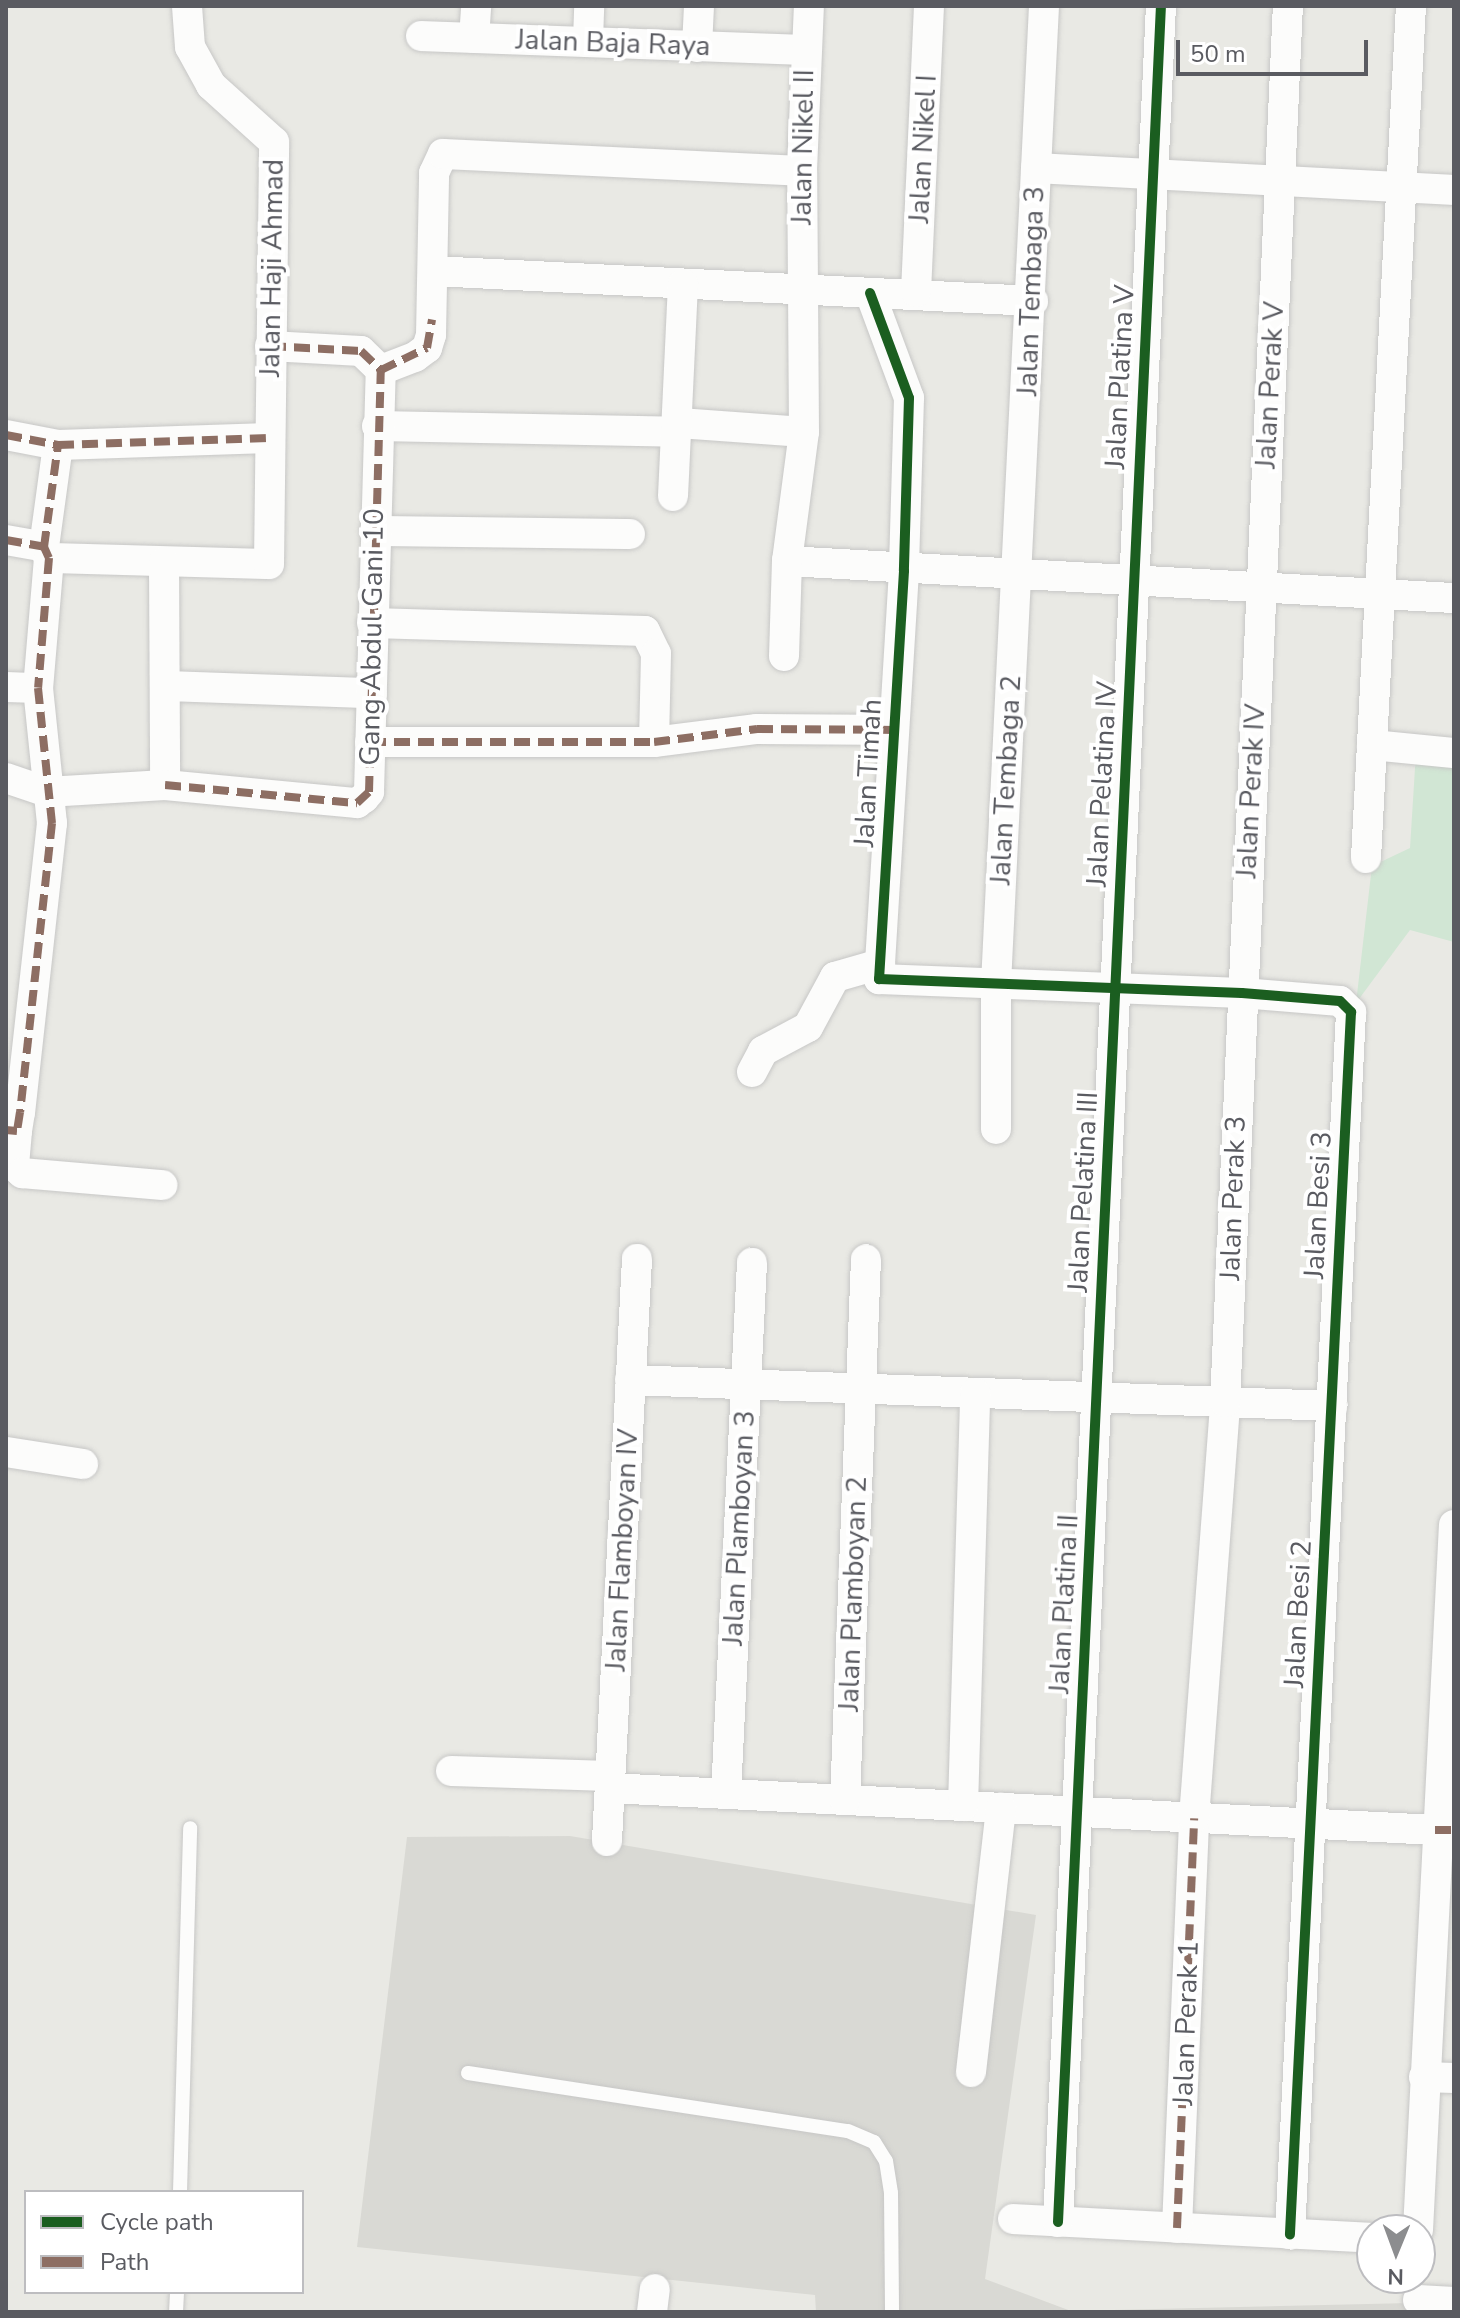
<!DOCTYPE html>
<style>
body{margin:0}
#map{position:relative;width:1460px;height:2318px;overflow:hidden;background:#e9e9e4;font-family:"Nunito Sans",sans-serif}
div>[style]{position:absolute}
.industrial>*{inset:0;background:#d9d9d4}
.green>*{inset:0;background:#d1e6d4}
.roads{filter:drop-shadow(0 0 2px #c7c7c6) drop-shadow(0 0 2px #c7c7c6)}
.service>*{height:14px;margin:-7px;padding:0 7px;transform-origin:7px;border-radius:7px;background:#fcfcfb}
.minor>*{height:30px;margin:-15px;padding:0 15px;transform-origin:15px;border-radius:15px;background:#fcfcfb}
.quiet>*{height:8px;margin-top:-4px;transform-origin:0;background:repeating-linear-gradient(90deg,#8d6e63 0 16px,transparent 0 24px)}
.cycleway>*{height:10px;margin:-5px;padding:0 5px;transform-origin:5px;border-radius:5px;background:#1b5e20}
span{translate:-50% -50%;white-space:nowrap;text-align:center;line-height:1.15;-webkit-text-stroke:8px #fff;paint-order:stroke}
.street-label{font-size:28px;color:#5a5b61}
.frame{position:absolute;inset:0;border:8px solid #5a5b61;pointer-events:none}
.legend{position:absolute;left:24px;top:2190px;width:280px;height:104px;box-sizing:border-box;background:#fff;border:2px solid #bdbdc0;margin:0;padding:10px 14px;list-style:none;font-size:24px;color:#5a5b61}
.legend li{display:flex;align-items:center;gap:16px;height:40px}
.legend b{width:40px;border:2px solid #bdbdc0}
.north{position:absolute;left:1356px;top:2214px;width:80px;height:80px;box-sizing:border-box;background:#fff;border:2px solid #bdbdc0;border-radius:50%;rotate:181deg;font-size:22px;font-weight:700;line-height:32px;text-align:center;color:#5a5b61}
.north::after{content:'';display:block;margin:auto;width:28px;height:36px;background:#8c8d8f;clip-path:polygon(50% 0,100% 100%,50% 72%,0 100%)}
.scale{position:absolute;left:1176px;top:40px;width:192px;height:36px;box-sizing:border-box;border:4px solid #5a5b61;border-top:0;padding-left:10px;font-size:24px;line-height:28px;white-space:nowrap;color:#5a5b61;-webkit-text-stroke:6px #fff;paint-order:stroke}
</style>
<div id="map">
<div class="industrial">
<i style="clip-path:polygon(570px 1836px,1036px 1915px,985px 2279px,1071px 2311px,1411px 2303px,1411px 2312px,816px 2312px,815px 2295px,357px 2247px,407px 1837px)"></i>
</div>
<div class="green">
<i style="clip-path:polygon(1416px 752px,1454px 758px,1454px 942px,1410px 930px,1356px 1003px,1372px 866px,1410px 848px)"></i>
</div>
<div class="roads">
<div class="service">
<i style="left:468px;top:2073px;width:384px;rotate:8.7deg"></i>
<i style="left:848px;top:2131px;width:28px;rotate:23deg"></i>
<i style="left:874px;top:2142px;width:22px;rotate:58deg"></i>
<i style="left:886px;top:2161px;width:32px;rotate:81deg"></i>
<i style="left:891px;top:2193px;width:119px;rotate:89.5deg"></i>
<i style="left:180px;top:2192px;width:364px;rotate:-88.4deg"></i>
<i style="left:176px;top:2312px;width:20px;rotate:-87deg"></i>
</div>
<div class="minor">
<i style="left:421px;top:36px;width:383px;rotate:2.1deg"></i>
<i style="left:474px;top:38px;width:32px;rotate:-86deg"></i>
<i style="left:588px;top:41px;width:35px;rotate:-88deg"></i>
<i style="left:697px;top:47px;width:41px;rotate:-87.2deg"></i>
<i style="left:1036px;top:168px;width:419px;rotate:3deg"></i>
<i style="left:433px;top:271px;width:601px;rotate:2.86deg"></i>
<i style="left:916px;top:292px;width:286px;rotate:-87.4deg"></i>
<i style="left:870px;top:293px;width:112px;rotate:69.6deg"></i>
<i style="left:909px;top:398px;width:173px;rotate:91.7deg"></i>
<i style="left:904px;top:571px;width:409px;rotate:93.5deg"></i>
<i style="left:879px;top:979px;width:363px;rotate:2.2deg"></i>
<i style="left:1242px;top:993px;width:98px;rotate:4.7deg"></i>
<i style="left:1340px;top:1001px;width:16px;rotate:45deg"></i>
<i style="left:1351px;top:1012px;width:1224px;rotate:92.86deg"></i>
<i style="left:270px;top:346px;width:91px;rotate:3.1deg"></i>
<i style="left:361px;top:351px;width:28px;rotate:44deg"></i>
<i style="left:381px;top:370px;width:36px;rotate:-21deg"></i>
<i style="left:415px;top:357px;width:15px;rotate:-37deg"></i>
<i style="left:427px;top:348px;width:14px;rotate:-73deg"></i>
<i style="left:431px;top:335px;width:162px;rotate:-88.9deg"></i>
<i style="left:434px;top:173px;width:21px;rotate:-65deg"></i>
<i style="left:443px;top:154px;width:359px;rotate:2.7deg"></i>
<i style="left:679px;top:423px;width:125px;rotate:4.1deg"></i>
<i style="left:377px;top:426px;width:300px;rotate:1.1deg"></i>
<i style="left:6px;top:435px;width:53px;rotate:10.9deg"></i>
<i style="left:673px;top:496px;width:212px;rotate:-87.3deg"></i>
<i style="left:375px;top:531px;width:255px;rotate:0.7deg"></i>
<i style="left:6px;top:540px;width:39px;rotate:10deg"></i>
<i style="left:44px;top:547px;width:12px;rotate:66deg"></i>
<i style="left:49px;top:558px;width:130px;rotate:94.8deg"></i>
<i style="left:38px;top:688px;width:136px;rotate:84.1deg"></i>
<i style="left:52px;top:823px;width:291px;rotate:96.3deg"></i>
<i style="left:20px;top:1112px;width:19px;rotate:99deg"></i>
<i style="left:17px;top:1131px;width:11px;rotate:-175deg"></i>
<i style="left:44px;top:547px;width:103px;rotate:-82.2deg"></i>
<i style="left:58px;top:445px;width:211px;rotate:-1.9deg"></i>
<i style="left:49px;top:558px;width:220px;rotate:1.6deg"></i>
<i style="left:269px;top:564px;width:422px;rotate:-89.3deg"></i>
<i style="left:274px;top:142px;width:85px;rotate:-137.9deg"></i>
<i style="left:211px;top:85px;width:43px;rotate:-118.9deg"></i>
<i style="left:190px;top:47px;width:41px;rotate:-94.2deg"></i>
<i style="left:787px;top:561px;width:668px;rotate:3.18deg"></i>
<i style="left:164px;top:562px;width:223px;rotate:89.7deg"></i>
<i style="left:372px;top:623px;width:273px;rotate:1.7deg"></i>
<i style="left:645px;top:631px;width:25px;rotate:64deg"></i>
<i style="left:656px;top:654px;width:88px;rotate:91.3deg"></i>
<i style="left:784px;top:656px;width:95px;rotate:-88.2deg"></i>
<i style="left:787px;top:561px;width:130px;rotate:-82.5deg"></i>
<i style="left:804px;top:432px;width:261px;rotate:-90.4deg"></i>
<i style="left:802px;top:171px;width:165px;rotate:-87.6deg"></i>
<i style="left:167px;top:686px;width:205px;rotate:2deg"></i>
<i style="left:6px;top:687px;width:32px;rotate:2deg"></i>
<i style="left:370px;top:742px;width:284px"></i>
<i style="left:654px;top:742px;width:104px;rotate:-7.2deg"></i>
<i style="left:757px;top:729px;width:137px;rotate:0.4deg"></i>
<i style="left:1372px;top:745px;width:82px;rotate:5.6deg"></i>
<i style="left:6px;top:778px;width:43px;rotate:18.9deg"></i>
<i style="left:47px;top:792px;width:118px;rotate:-3.4deg"></i>
<i style="left:165px;top:785px;width:193px;rotate:5.4deg"></i>
<i style="left:357px;top:803px;width:9px;rotate:-36deg"></i>
<i style="left:364px;top:798px;width:8px;rotate:-50deg"></i>
<i style="left:369px;top:792px;width:422px;rotate:-88.4deg"></i>
<i style="left:1366px;top:858px;width:853px;rotate:-86.98deg"></i>
<i style="left:752px;top:1072px;width:24px;rotate:-62deg"></i>
<i style="left:763px;top:1051px;width:51px;rotate:-28.1deg"></i>
<i style="left:808px;top:1027px;width:57px;rotate:-61.6deg"></i>
<i style="left:835px;top:977px;width:47px;rotate:-16.1deg"></i>
<i style="left:996px;top:1129px;width:145px;rotate:-90deg"></i>
<i style="left:996px;top:984px;width:979px;rotate:-87.19deg"></i>
<i style="left:17px;top:1131px;width:35px;rotate:95deg"></i>
<i style="left:14px;top:1166px;width:11px;rotate:41deg"></i>
<i style="left:22px;top:1173px;width:141px;rotate:4.9deg"></i>
<i style="left:630px;top:1380px;width:703px;rotate:2.12deg"></i>
<i style="left:6px;top:1452px;width:78px;rotate:8.9deg"></i>
<i style="left:451px;top:1771px;width:159px;rotate:1.8deg"></i>
<i style="left:610px;top:1788px;width:826px;rotate:2.91deg"></i>
<i style="left:726px;top:1794px;width:532px;rotate:-87.2deg"></i>
<i style="left:845px;top:1800px;width:541px;rotate:-87.78deg"></i>
<i style="left:963px;top:1806px;width:413px;rotate:-88.3deg"></i>
<i style="left:607px;top:1841px;width:583px;rotate:-87.05deg"></i>
<i style="left:971px;top:2072px;width:266px;rotate:-83.5deg"></i>
<i style="left:1424px;top:2077px;width:30px;rotate:2deg"></i>
<i style="left:1013px;top:2219px;width:360px;rotate:3deg"></i>
<i style="left:1058px;top:2222px;width:2218px;rotate:-87.34deg"></i>
<i style="left:1177px;top:2228px;width:410px;rotate:-87.6deg"></i>
<i style="left:1194px;top:1818px;width:417px;rotate:-85.7deg"></i>
<i style="left:1225px;top:1402px;width:1397px;rotate:-87.42deg"></i>
<i style="left:1418px;top:2230px;width:706px;rotate:-87.08deg"></i>
<i style="left:1418px;top:2300px;width:36px;rotate:3deg"></i>
<i style="left:652px;top:2312px;width:23px;rotate:-83deg"></i>
</div>
</div>
<div class="quiet">
<i style="left:270px;top:346px;width:91px;rotate:3.1deg"></i>
<i style="left:361px;top:351px;width:28px;rotate:44deg"></i>
<i style="left:381px;top:370px;width:51px;rotate:-25.6deg"></i>
<i style="left:427px;top:348px;width:29px;rotate:-80deg"></i>
<i style="left:6px;top:435px;width:53px;rotate:10.9deg"></i>
<i style="left:6px;top:540px;width:39px;rotate:10deg"></i>
<i style="left:44px;top:547px;width:12px;rotate:66deg"></i>
<i style="left:49px;top:558px;width:130px;rotate:94.8deg"></i>
<i style="left:38px;top:688px;width:136px;rotate:84.1deg"></i>
<i style="left:52px;top:823px;width:291px;rotate:96.3deg"></i>
<i style="left:20px;top:1112px;width:19px;rotate:99deg"></i>
<i style="left:17px;top:1131px;width:11px;rotate:-175deg"></i>
<i style="left:44px;top:547px;width:103px;rotate:-82.2deg"></i>
<i style="left:58px;top:445px;width:211px;rotate:-1.9deg"></i>
<i style="left:370px;top:742px;width:284px"></i>
<i style="left:654px;top:742px;width:104px;rotate:-7.2deg"></i>
<i style="left:757px;top:729px;width:137px;rotate:0.4deg"></i>
<i style="left:165px;top:785px;width:193px;rotate:5.4deg"></i>
<i style="left:357px;top:803px;width:16px;rotate:-43deg"></i>
<i style="left:369px;top:792px;width:422px;rotate:-88.4deg"></i>
<i style="left:1435px;top:1830px;width:19px"></i>
<i style="left:1177px;top:2228px;width:410px;rotate:-87.6deg"></i>
</div>
<div class="cycleway">
<i style="left:870px;top:293px;width:112px;rotate:69.6deg"></i>
<i style="left:909px;top:398px;width:173px;rotate:91.7deg"></i>
<i style="left:904px;top:571px;width:409px;rotate:93.5deg"></i>
<i style="left:879px;top:979px;width:363px;rotate:2.2deg"></i>
<i style="left:1242px;top:993px;width:98px;rotate:4.7deg"></i>
<i style="left:1340px;top:1001px;width:16px;rotate:45deg"></i>
<i style="left:1351px;top:1012px;width:1224px;rotate:92.86deg"></i>
<i style="left:1058px;top:2222px;width:2218px;rotate:-87.34deg"></i>
</div>
<div class="street-label">
<span style="left:613px;top:43px;rotate:2deg">Jalan Baja Raya</span>
<span style="left:803px;top:147px;rotate:-89deg">Jalan Nikel II</span>
<span style="left:923px;top:149px;rotate:-87deg">Jalan Nikel I</span>
<span style="left:272px;top:268px;rotate:-89deg">Jalan Haji Ahmad</span>
<span style="left:1031px;top:291px;rotate:-88deg">Jalan Tembaga 3</span>
<span style="left:1120px;top:377px;rotate:-87deg">Jalan Platina V</span>
<span style="left:1270px;top:385px;rotate:-87deg">Jalan Perak V</span>
<span style="left:372px;top:637px;rotate:-89deg">Gang Abdul Gani 10</span>
<span style="left:868px;top:773px;rotate:-87deg">Jalan Timah</span>
<span style="left:1006px;top:780px;rotate:-87deg">Jalan Tembaga 2</span>
<span style="left:1102px;top:784px;rotate:-87deg">Jalan Pelatina IV</span>
<span style="left:1251px;top:791px;rotate:-87deg">Jalan Perak IV</span>
<span style="left:1083px;top:1192px;rotate:-87deg">Jalan Pelatina III</span>
<span style="left:1233px;top:1198px;rotate:-88deg">Jalan Perak 3</span>
<span style="left:1318px;top:1205px;rotate:-87deg">Jalan Besi 3</span>
<span style="left:739px;top:1528px;rotate:-87deg">Jalan Plamboyan 3</span>
<span style="left:622px;top:1550px;rotate:-87deg">Jalan Flamboyan IV</span>
<span style="left:853px;top:1594px;rotate:-88deg">Jalan Plamboyan 2</span>
<span style="left:1064px;top:1604px;rotate:-87deg">Jalan Platina II</span>
<span style="left:1298px;top:1614px;rotate:-87deg">Jalan Besi 2</span>
<span style="left:1186px;top:2023px;rotate:-88deg">Jalan Perak 1</span>
</div>
<div class="frame"></div>
<ul class="legend">
<li><b style="height:10px;background:#1b5e20"></b>Cycle path</li>
<li><b style="height:10px;background:#8d6e63"></b>Path</li>
</ul>
<div class="north">N</div>
<div class="scale">50 m</div>
</div>
